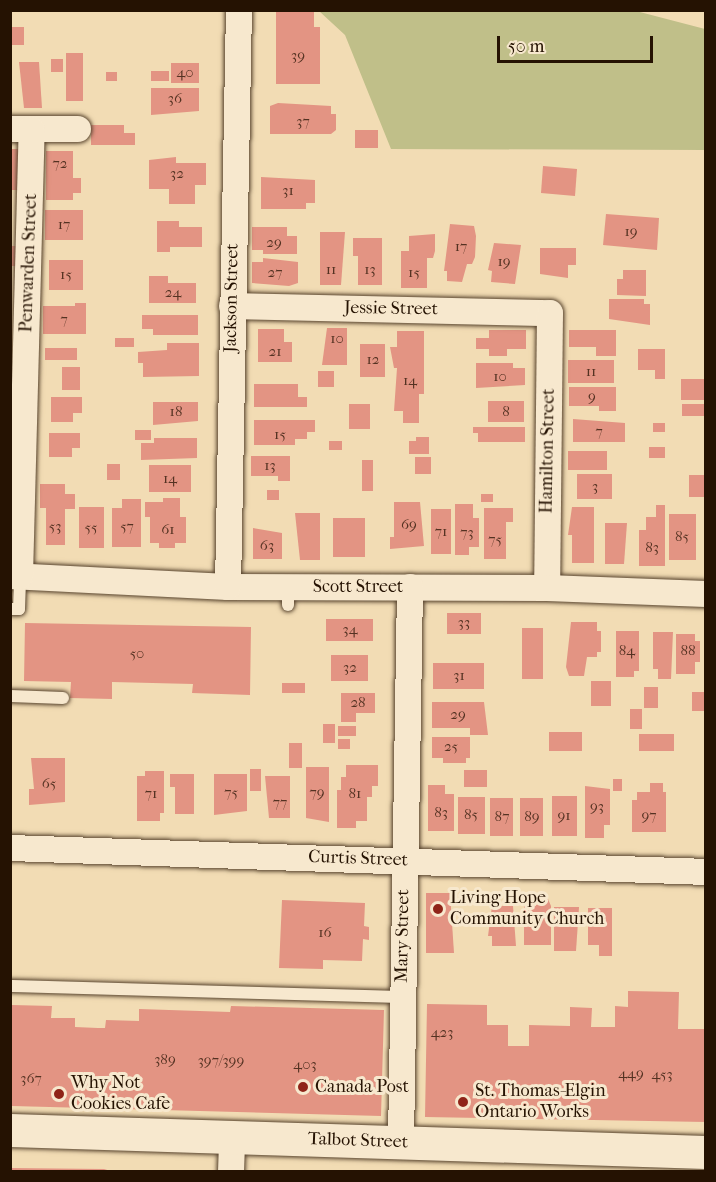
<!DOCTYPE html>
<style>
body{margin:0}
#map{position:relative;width:716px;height:1182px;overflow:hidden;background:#f2dcb4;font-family:"IM FELL French Canon",serif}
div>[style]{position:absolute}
.green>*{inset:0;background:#c0bf89}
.building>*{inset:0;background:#e39483}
.roads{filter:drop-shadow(0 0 2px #58442e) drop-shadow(0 0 2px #58442e)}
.lane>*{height:12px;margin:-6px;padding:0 6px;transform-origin:6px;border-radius:6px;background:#f7e8ce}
.street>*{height:26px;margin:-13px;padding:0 13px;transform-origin:13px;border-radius:13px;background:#f7e8ce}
.secondary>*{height:33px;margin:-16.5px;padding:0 16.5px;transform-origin:16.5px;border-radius:16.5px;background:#f7e8ce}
.dots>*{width:16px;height:16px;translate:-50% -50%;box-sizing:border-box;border:3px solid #f7e8ce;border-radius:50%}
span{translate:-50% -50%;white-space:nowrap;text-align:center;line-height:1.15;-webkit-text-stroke:6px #f7e8ce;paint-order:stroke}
.number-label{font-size:15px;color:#543222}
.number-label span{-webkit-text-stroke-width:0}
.street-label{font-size:18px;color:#251202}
.poi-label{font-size:18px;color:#251202}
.left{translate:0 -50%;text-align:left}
.frame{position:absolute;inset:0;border:12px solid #251202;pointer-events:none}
.scale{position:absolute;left:497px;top:36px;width:156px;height:27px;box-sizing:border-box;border:3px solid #251202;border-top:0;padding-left:8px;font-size:18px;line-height:21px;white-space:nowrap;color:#251202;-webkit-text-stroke:4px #f7e8ce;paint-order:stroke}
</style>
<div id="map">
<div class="green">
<i style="clip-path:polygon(319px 11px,636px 11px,705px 29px,705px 150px,391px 149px,345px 35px)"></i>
</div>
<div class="building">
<i style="clip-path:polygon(276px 10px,314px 10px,314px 27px,320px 27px,320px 84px,276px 84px)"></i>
<i style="clip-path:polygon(10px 27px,24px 27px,24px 45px,10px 45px)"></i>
<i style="clip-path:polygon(66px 53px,83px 53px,83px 101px,66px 101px)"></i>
<i style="clip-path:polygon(51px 59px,63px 59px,63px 72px,51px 72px)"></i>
<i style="clip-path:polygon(19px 62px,39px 62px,42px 108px,24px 108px)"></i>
<i style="clip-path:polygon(171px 63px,199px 63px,199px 83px,171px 83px)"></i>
<i style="clip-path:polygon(151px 71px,169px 71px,169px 81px,151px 81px)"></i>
<i style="clip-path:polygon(106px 72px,117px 72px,117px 81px,106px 81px)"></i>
<i style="clip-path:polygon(151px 88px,199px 88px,199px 111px,151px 115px)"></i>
<i style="clip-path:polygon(278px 103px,331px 106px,331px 114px,336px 114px,336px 130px,331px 134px,270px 134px,270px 106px)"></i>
<i style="clip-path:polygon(91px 125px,124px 125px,124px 133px,135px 133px,135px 145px,91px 145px)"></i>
<i style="clip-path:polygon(355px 130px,378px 130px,378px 148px,355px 148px)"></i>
<i style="clip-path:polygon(10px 149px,19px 149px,19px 190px,10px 190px)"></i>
<i style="clip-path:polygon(46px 151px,73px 151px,73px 178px,81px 178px,81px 193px,73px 193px,73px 200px,46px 200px)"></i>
<i style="clip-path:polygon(176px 157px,176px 163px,206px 163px,206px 185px,195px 185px,195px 204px,169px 204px,169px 189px,149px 189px,149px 160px)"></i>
<i style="clip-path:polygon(543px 166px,577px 169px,575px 196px,541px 193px)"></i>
<i style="clip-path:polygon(261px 177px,315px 180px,315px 203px,306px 203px,306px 209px,261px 209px)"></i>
<i style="clip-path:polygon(45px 210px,83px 210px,83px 240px,45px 240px)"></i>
<i style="clip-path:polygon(606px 214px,659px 218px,657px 250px,603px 245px)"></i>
<i style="clip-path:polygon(157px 221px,179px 221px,179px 227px,202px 227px,202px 247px,170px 247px,170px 252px,157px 252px)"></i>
<i style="clip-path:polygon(450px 224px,474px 226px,476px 236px,475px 257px,472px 264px,467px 264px,462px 282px,447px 281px,447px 271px,444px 271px)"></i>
<i style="clip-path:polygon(252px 227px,287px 227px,287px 236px,297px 236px,297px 254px,263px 254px,263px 250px,252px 250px)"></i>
<i style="clip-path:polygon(320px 232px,345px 232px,341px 285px,320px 285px)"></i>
<i style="clip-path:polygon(435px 234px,435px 251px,433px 258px,427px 258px,427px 288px,401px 288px,401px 251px,409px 251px,409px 236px)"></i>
<i style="clip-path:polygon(353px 238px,382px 238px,382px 285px,358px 285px,358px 256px,353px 256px)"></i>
<i style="clip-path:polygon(494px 243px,521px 245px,515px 284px,491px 282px,492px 271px,488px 270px)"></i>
<i style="clip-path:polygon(10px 246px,16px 246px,16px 266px,10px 266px)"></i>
<i style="clip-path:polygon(540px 248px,576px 248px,576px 265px,568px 265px,568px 278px,540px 274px)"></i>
<i style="clip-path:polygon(263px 258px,298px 262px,298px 283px,289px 286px,252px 283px,252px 262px,263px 262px)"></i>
<i style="clip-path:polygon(49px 260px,83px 260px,83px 290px,49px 290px)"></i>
<i style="clip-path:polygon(623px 270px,646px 270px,646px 296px,617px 295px,617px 279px,623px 279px)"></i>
<i style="clip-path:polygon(149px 276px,168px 276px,168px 283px,196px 283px,196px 303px,149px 303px)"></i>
<i style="clip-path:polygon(609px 299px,644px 299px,644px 304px,650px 304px,650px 325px,609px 319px)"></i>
<i style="clip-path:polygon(75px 303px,86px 303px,86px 334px,43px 334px,43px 306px,75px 306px)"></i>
<i style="clip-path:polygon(142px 315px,198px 315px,198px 335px,153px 335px,153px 329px,142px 329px)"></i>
<i style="clip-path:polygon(327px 328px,347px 328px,347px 365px,322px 365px)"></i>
<i style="clip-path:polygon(258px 329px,284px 329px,284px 342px,292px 342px,292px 362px,258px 362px)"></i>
<i style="clip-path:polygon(489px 330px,526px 330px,526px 349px,507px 349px,507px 356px,489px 356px,489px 349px,476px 349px,476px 338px,489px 338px)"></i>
<i style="clip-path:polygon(569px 330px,616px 330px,616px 356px,596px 356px,596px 347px,569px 347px)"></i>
<i style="clip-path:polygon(397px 331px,424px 331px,424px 394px,419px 394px,419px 423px,403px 423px,403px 411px,394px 411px,397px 368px,394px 368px,390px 347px,397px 347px)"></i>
<i style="clip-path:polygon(115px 338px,134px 338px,134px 347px,115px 347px)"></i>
<i style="clip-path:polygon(167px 343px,199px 343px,199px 376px,143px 377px,143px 363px,138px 363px,138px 352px,167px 350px)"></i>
<i style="clip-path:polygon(360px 344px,385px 344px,385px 377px,360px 377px)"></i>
<i style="clip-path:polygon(45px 348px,77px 348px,77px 360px,45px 360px)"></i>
<i style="clip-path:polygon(638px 349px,665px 349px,665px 379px,655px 379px,655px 370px,638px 370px)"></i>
<i style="clip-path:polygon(568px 360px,614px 360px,614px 383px,568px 383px)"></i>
<i style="clip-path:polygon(476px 363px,513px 363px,513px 368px,525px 368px,525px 385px,476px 388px)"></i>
<i style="clip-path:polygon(62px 367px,80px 367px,80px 390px,62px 390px)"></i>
<i style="clip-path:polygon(318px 371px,334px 371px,334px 387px,318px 387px)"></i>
<i style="clip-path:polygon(681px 379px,706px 379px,706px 400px,681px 400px)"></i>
<i style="clip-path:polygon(254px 384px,298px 384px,298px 397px,307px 397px,307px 407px,254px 407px)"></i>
<i style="clip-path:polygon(569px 387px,616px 387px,616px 411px,599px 411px,599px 406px,569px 406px)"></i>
<i style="clip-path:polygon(51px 397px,82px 397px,82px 413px,73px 413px,73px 422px,51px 422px)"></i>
<i style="clip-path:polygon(488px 401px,524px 401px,524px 422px,488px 422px)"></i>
<i style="clip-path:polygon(153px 402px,198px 402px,198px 421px,153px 425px)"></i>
<i style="clip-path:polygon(349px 404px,370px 404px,370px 429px,349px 429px)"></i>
<i style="clip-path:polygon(682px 404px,706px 404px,706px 416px,682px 416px)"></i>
<i style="clip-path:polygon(573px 419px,625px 423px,625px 442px,573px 442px)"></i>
<i style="clip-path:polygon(254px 420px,315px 420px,315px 432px,307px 432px,307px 439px,295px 439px,295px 445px,254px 445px)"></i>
<i style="clip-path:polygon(653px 423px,665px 423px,665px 432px,653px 432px)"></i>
<i style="clip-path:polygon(473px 427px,525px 427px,525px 442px,478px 442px,478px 433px,473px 433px)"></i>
<i style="clip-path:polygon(135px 430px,151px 430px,151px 440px,135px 440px)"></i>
<i style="clip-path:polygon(49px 433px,80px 433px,80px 448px,72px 448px,72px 457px,49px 457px)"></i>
<i style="clip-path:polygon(416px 437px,429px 437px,429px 454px,409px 454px,409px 441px,416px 441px)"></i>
<i style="clip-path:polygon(154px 438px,197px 438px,197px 458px,141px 460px,141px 443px,154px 443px)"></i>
<i style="clip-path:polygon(329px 441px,342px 441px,342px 450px,329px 450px)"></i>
<i style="clip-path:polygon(649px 447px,665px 447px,665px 458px,649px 458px)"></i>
<i style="clip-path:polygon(568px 451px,607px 451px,607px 470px,568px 470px)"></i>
<i style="clip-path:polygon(251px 456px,290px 456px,290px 481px,278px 481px,278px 476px,251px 476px)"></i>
<i style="clip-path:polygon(415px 457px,431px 457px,431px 474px,415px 474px)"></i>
<i style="clip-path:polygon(362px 460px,373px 460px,373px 491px,362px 491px)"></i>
<i style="clip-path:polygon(107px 464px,120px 464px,120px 480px,107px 480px)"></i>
<i style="clip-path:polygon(149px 465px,191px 465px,191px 492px,149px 492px)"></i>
<i style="clip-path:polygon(577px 474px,612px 474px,612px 499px,577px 499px)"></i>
<i style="clip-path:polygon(689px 475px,705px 475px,705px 497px,689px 497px)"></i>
<i style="clip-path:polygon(40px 484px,65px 484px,65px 494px,75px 494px,75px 509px,65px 509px,65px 545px,46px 545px,46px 508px,40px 508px)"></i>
<i style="clip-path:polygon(267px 490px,279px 490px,279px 500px,267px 500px)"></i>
<i style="clip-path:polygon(481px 494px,493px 494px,493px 502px,481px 502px)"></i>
<i style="clip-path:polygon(163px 498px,180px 498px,180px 517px,186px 517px,186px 543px,175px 543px,175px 548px,159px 548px,159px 543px,150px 543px,150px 517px,145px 517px,145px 502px,163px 502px)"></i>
<i style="clip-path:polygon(122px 499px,141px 499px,141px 547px,112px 547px,112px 508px,122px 508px)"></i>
<i style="clip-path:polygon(394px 502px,420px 502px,424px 546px,390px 549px,390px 537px,394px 537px)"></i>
<i style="clip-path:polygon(455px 504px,473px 504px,473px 518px,479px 518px,479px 547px,469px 547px,469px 555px,455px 555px)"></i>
<i style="clip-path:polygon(656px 505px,665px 505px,665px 566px,639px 566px,639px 530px,646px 530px,646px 517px,656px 517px)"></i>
<i style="clip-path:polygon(79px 507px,104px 507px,104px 548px,79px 548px)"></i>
<i style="clip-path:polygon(572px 507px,594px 507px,594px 563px,572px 563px,572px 535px,568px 535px)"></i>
<i style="clip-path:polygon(484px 508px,513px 508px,513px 522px,506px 522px,506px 559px,484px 559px)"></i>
<i style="clip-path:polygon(431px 509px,451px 509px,451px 554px,431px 554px)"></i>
<i style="clip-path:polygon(295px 513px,320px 513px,320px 560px,300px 560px)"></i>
<i style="clip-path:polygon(669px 514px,696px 514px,696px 560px,669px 560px)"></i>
<i style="clip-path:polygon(333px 518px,365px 518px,365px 557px,333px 557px)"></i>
<i style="clip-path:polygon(605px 523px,627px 523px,624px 564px,605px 564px)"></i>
<i style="clip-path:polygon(253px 528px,282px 533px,282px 559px,253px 559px)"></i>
<i style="clip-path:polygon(447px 613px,481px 613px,481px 634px,447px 634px)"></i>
<i style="clip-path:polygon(326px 619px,373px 619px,373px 641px,326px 641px)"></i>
<i style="clip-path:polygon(571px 622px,597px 622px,597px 631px,601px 631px,601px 652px,597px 652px,597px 657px,587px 657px,584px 676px,569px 676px,566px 667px)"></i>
<i style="clip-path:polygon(25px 623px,251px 627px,250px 695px,192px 693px,193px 684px,112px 682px,112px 699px,70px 698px,71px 682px,24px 681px)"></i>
<i style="clip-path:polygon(522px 628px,543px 628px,543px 679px,522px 679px)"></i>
<i style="clip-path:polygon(616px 631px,639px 631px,639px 671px,634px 671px,634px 677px,616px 677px)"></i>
<i style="clip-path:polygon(653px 632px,673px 632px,671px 679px,658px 679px,658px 669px,653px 669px)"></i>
<i style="clip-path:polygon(676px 634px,695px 634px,695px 641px,700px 641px,700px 662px,695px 662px,695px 674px,676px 674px)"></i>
<i style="clip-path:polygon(331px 655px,368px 655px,368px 681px,331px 681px)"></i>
<i style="clip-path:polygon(433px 663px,484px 663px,484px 689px,433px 689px)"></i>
<i style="clip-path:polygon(591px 681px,611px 681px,611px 706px,591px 706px)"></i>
<i style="clip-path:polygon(282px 683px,305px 683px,305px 693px,282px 693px)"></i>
<i style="clip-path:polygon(644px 687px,658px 687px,658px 708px,644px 708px)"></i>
<i style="clip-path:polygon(692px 692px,706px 692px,706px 711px,692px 711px)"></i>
<i style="clip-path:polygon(341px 693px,375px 693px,375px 713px,356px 713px,356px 722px,341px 722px)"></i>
<i style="clip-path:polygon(432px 702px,484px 702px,488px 735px,470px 735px,470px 728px,432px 728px)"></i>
<i style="clip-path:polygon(630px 709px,642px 709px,642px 729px,630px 729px)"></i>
<i style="clip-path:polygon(323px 724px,335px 724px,335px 743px,323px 743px)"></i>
<i style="clip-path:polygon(338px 726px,356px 726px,356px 736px,338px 736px)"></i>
<i style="clip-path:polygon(549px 732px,582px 732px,582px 751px,549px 751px)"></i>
<i style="clip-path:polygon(639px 734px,674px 734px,674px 751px,639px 751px)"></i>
<i style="clip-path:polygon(432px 737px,470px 737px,470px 758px,466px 758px,466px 763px,443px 763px,443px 758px,432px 758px)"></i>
<i style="clip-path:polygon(338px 739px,350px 739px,350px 749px,338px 749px)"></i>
<i style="clip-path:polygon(289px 743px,302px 743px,302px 768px,289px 768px)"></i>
<i style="clip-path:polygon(31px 758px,65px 758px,65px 802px,29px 805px,29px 789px,34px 789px)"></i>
<i style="clip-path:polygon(346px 765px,378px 765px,378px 786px,372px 786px,372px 797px,367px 797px,367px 821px,356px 821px,356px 828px,337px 828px,337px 790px,341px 790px,341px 777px,346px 777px)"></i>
<i style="clip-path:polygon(306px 767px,329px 767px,329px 822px,306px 818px)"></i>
<i style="clip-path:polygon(250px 769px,261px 769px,261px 791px,250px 791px)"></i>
<i style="clip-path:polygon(464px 770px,487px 770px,487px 787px,464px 787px)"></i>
<i style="clip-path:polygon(145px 771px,164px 771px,164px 813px,160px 813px,160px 821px,137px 821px,137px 776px,145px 776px)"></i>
<i style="clip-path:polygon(170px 774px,194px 774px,194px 814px,175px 814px,175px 787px,170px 787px)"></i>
<i style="clip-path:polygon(214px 774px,247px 774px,247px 811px,214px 815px)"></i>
<i style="clip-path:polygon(265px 776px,290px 776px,290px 818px,269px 818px)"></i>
<i style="clip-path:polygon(613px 779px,622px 779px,622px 791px,613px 791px)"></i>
<i style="clip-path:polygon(650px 783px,663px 783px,663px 792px,666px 792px,666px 832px,632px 832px,632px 800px,637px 800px,637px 792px,650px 792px)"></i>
<i style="clip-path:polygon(428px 785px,445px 785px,445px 794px,454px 794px,454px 831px,428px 831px)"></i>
<i style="clip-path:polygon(585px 786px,610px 789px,610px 825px,604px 825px,604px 838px,585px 838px)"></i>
<i style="clip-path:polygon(552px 796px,577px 796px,577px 836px,552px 836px)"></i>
<i style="clip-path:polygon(458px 797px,485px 797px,485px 834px,458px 834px)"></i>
<i style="clip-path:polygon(490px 798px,513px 798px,513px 836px,490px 836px)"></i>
<i style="clip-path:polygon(520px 798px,543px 798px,543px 836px,520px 836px)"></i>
<i style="clip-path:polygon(426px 893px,450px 893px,454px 953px,426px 953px)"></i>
<i style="clip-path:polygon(536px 899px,548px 899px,551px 906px,551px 945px,524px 945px,524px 906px,536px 906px)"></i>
<i style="clip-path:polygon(282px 900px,365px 903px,364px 926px,369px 927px,369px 940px,363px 939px,362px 961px,323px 960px,323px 969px,279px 968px)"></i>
<i style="clip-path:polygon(492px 906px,513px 906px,516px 946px,492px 946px,492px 936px,488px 936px)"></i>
<i style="clip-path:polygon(554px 907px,579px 907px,576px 951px,554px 951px)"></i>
<i style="clip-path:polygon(588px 908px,612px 908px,612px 956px,599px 956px,599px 945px,588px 945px)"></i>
<i style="clip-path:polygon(628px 991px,679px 992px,678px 1029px,706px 1029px,706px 1122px,425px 1117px,427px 1004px,487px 1005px,487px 1025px,508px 1025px,508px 1046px,529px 1046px,529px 1025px,570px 1026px,570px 1007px,592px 1008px,591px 1027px,615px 1027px,615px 1006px,628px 1007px)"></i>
<i style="clip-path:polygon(12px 1005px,52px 1006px,51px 1018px,75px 1018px,75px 1027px,98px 1028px,105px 1028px,106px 1020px,139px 1021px,139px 1009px,230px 1012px,231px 1006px,384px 1010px,381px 1116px,12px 1106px)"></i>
<i style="clip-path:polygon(10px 1168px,104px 1169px,114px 1172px,10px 1172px)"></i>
</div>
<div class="roads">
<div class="lane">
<i style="left:288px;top:605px;width:18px;rotate:-90deg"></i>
<i style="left:10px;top:609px;width:9px"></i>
<i style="left:19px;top:609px;width:33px;rotate:-88deg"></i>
<i style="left:10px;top:696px;width:53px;rotate:2.2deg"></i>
<i style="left:10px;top:986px;width:393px;rotate:1.6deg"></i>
</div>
<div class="street">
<i style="left:10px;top:129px;width:68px"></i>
<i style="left:232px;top:306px;width:318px;rotate:1.3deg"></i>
<i style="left:550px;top:313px;width:275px;rotate:90.6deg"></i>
<i style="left:10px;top:576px;width:218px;rotate:2.9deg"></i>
<i style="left:228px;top:587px;width:319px;rotate:0.2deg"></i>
<i style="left:547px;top:588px;width:159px;rotate:2.2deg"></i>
<i style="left:20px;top:576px;width:447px;rotate:-88.5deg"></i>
<i style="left:228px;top:587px;width:577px;rotate:-88.91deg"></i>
<i style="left:10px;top:848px;width:696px;rotate:1.97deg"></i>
<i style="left:401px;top:1142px;width:555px;rotate:-89.07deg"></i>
<i style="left:231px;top:1172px;width:35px;rotate:-88deg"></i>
</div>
<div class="secondary">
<i style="left:10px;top:1130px;width:696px;rotate:1.81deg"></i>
</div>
</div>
<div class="dots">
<i style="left:438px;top:909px;background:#8f2418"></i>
<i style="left:303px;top:1087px;background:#8f2418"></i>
<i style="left:59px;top:1094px;background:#8f2418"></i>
<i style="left:463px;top:1102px;background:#8f2418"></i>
</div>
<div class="number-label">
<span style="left:298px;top:56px">39</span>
<span style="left:185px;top:73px">40</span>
<span style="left:175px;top:99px">36</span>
<span style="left:303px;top:122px">37</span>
<span style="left:60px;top:164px">72</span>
<span style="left:177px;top:174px">32</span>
<span style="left:288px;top:191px">31</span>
<span style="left:64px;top:225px">17</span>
<span style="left:631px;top:232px">19</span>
<span style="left:274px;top:243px">29</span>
<span style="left:461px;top:247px">17</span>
<span style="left:504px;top:262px">19</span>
<span style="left:331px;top:270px">11</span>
<span style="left:370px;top:270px">13</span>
<span style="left:275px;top:273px">27</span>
<span style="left:414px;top:273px">15</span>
<span style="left:66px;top:275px">15</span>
<span style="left:173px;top:293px">24</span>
<span style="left:64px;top:320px">7</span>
<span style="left:337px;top:339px">10</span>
<span style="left:275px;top:352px">21</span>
<span style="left:373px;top:360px">12</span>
<span style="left:591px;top:372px">11</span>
<span style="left:500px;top:377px">10</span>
<span style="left:410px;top:381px">14</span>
<span style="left:592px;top:397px">9</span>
<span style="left:176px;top:412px">18</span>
<span style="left:506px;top:412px">8</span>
<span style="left:599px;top:432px">7</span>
<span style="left:280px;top:435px">15</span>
<span style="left:270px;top:466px">13</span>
<span style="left:170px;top:479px">14</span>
<span style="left:595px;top:487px">3</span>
<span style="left:409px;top:525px">69</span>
<span style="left:55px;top:527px">53</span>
<span style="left:127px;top:527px">57</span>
<span style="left:91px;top:528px">55</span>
<span style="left:168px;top:530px">61</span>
<span style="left:441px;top:532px">71</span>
<span style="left:467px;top:533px">73</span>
<span style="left:682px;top:537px">85</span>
<span style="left:495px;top:540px">75</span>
<span style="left:267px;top:546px">63</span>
<span style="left:652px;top:548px">83</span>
<span style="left:464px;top:623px">33</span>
<span style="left:350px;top:630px">34</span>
<span style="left:627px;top:651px">84</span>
<span style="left:688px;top:651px">88</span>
<span style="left:137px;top:654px">50</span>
<span style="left:350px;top:668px">32</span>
<span style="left:459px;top:676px">31</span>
<span style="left:358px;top:703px">28</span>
<span style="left:458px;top:715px">29</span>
<span style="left:451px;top:747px">25</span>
<span style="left:49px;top:784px">65</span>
<span style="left:231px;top:793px">75</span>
<span style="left:317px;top:793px">79</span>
<span style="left:151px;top:794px">71</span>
<span style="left:355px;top:794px">81</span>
<span style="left:280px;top:803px">77</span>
<span style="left:597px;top:807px">93</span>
<span style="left:441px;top:813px">83</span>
<span style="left:471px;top:815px">85</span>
<span style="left:564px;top:816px">91</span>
<span style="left:649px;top:816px">97</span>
<span style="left:502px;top:817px">87</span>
<span style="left:532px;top:817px">89</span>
<span style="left:325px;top:933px">16</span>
<span style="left:442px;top:1033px">423</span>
<span style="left:165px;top:1060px">389</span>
<span style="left:221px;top:1061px">397/399</span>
<span style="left:305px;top:1065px">403</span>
<span style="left:631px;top:1074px">449</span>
<span style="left:662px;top:1075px">453</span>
<span style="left:31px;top:1079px">367</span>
</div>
<div class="street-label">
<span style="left:29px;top:263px;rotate:-88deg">Penwarden Street</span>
<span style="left:232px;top:298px;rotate:-89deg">Jackson Street</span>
<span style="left:391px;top:309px;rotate:1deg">Jessie Street</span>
<span style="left:548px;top:451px;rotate:-89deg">Hamilton Street</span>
<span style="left:358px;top:587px">Scott Street</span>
<span style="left:358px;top:859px;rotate:2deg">Curtis Street</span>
<span style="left:403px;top:936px;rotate:-89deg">Mary Street</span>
<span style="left:358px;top:1141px;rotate:2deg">Talbot Street</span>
</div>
<div class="poi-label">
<span class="left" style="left:450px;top:909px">Living Hope<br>Community Church</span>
<span class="left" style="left:71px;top:1094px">Why Not<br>Cookies Cafe</span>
<span class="left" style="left:315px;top:1087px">Canada Post</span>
<span class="left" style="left:475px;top:1102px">St. Thomas-Elgin<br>Ontario Works</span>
</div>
<div class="frame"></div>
<div class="scale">50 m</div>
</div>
